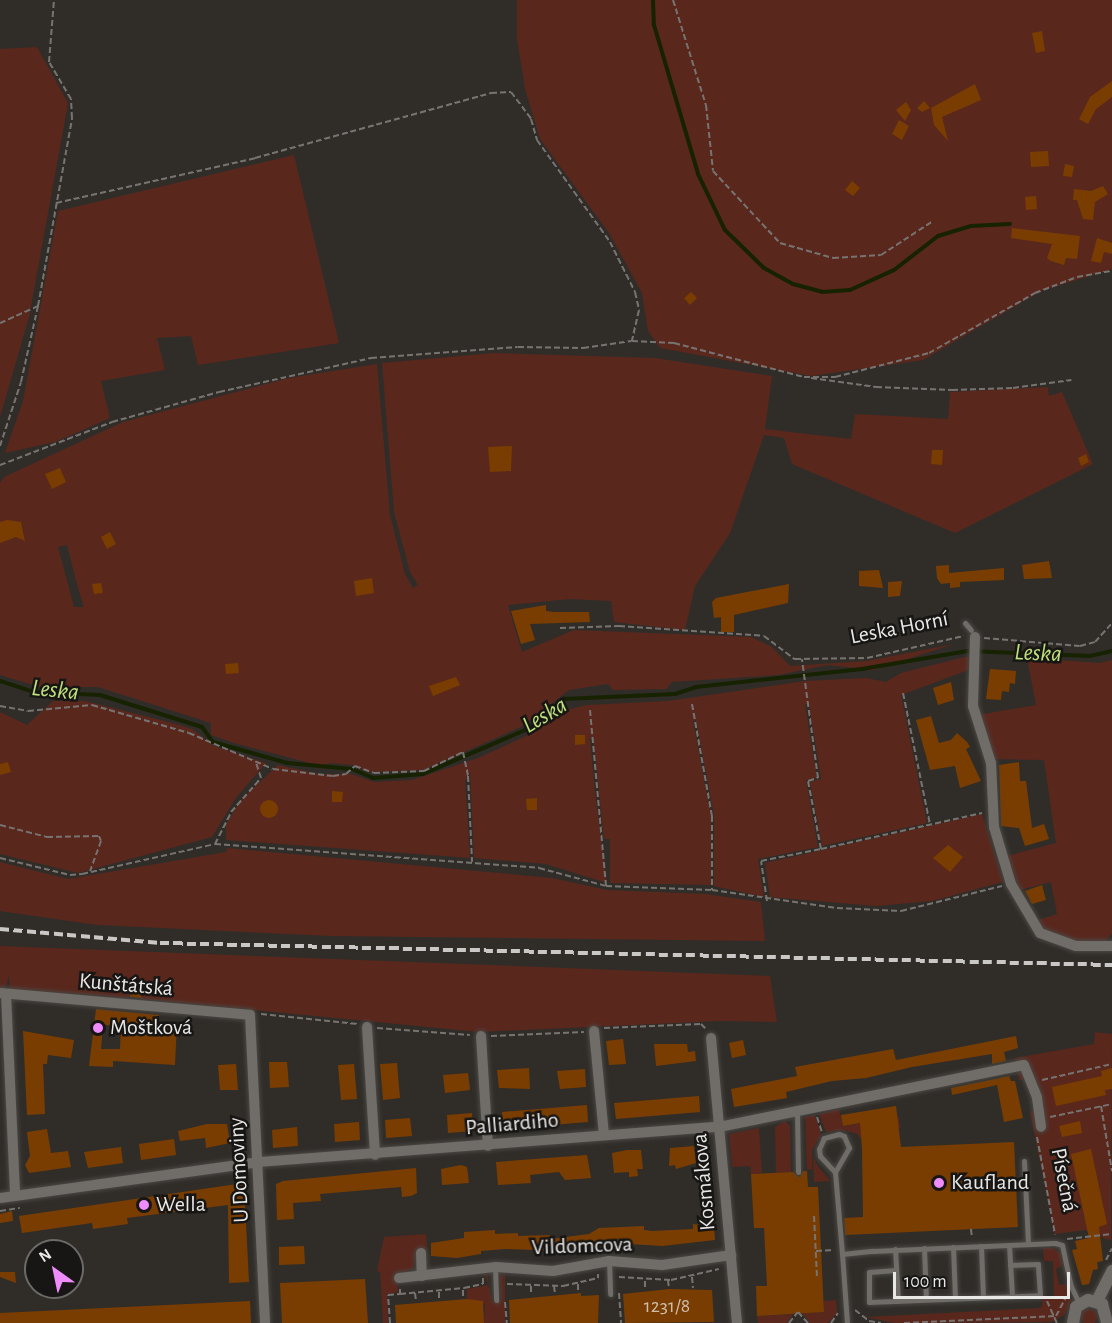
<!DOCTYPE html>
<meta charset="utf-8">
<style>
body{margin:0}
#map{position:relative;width:1112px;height:1323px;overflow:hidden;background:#302d29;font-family:"Alegreya Sans",sans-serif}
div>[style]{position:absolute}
.green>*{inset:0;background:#5a271d}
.round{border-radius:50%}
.stream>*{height:4px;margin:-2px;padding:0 2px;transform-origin:2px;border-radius:2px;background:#172200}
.building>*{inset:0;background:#7a3d01}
.path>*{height:2px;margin-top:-1px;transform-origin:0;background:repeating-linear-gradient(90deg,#767370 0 6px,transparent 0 9px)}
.roads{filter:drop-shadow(0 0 2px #4a4844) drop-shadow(0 0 2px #4a4844)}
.service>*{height:5px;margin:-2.5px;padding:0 2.5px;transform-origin:2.5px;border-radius:2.5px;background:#706c67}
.minor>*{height:10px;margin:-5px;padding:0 5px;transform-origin:5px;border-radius:5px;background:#706c67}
.tertiary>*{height:12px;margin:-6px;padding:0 6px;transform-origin:6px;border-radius:6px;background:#706c67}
.rail>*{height:4px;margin-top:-2px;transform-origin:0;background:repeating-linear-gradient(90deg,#cac8c6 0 9px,transparent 0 13.5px)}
.dots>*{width:16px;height:16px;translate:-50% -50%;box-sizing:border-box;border:3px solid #171614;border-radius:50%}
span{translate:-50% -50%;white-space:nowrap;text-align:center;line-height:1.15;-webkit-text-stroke:5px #171614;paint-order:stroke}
.number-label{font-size:20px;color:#cebdad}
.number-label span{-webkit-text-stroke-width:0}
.street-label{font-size:22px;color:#eae8e6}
.poi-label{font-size:22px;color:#eae8e6}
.left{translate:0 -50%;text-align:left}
.water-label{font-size:24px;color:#bee17b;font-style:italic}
.north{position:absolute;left:24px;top:1239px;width:60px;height:60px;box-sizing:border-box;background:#171614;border:2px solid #6b6a68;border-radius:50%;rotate:327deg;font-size:16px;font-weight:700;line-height:24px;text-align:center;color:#eae8e6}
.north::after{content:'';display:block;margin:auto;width:21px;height:27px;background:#ed8cfa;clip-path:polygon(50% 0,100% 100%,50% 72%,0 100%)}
.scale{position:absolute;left:893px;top:1272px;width:177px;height:27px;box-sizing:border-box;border:3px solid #eae8e6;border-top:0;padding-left:8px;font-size:18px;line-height:21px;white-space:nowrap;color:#eae8e6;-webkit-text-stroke:4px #171614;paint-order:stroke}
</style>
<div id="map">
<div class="green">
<i style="clip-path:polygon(517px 0,1112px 0,1112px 269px,1041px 291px,923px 360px,811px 376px,660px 348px,648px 331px,642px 293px,609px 233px,540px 139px,525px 89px,517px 39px)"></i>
<i style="clip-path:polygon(37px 47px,68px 103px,29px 317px,0 417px,0 49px)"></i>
<i style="clip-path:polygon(294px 155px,339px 343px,198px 365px,191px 336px,157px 338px,165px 370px,101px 381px,110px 418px,55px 442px,5px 453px,23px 401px,58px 211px)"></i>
<i style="clip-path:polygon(evenodd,494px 353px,655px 358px,772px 376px,765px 429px,851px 439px,855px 414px,948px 419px,950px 392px,1048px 387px,1049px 396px,1062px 392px,1093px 464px,955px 533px,792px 464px,784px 438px,764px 435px,730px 533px,695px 586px,685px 630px,614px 622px,611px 601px,570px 599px,508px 605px,522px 652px,574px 630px,751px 637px,772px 647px,790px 666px,866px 661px,954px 644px,874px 670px,827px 665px,778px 675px,672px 682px,666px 689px,613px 690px,608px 684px,569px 690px,523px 726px,423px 770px,368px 772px,353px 765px,330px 763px,321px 766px,234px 743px,211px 735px,211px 723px,98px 687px,40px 687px,0 675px,0 542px,24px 535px,21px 522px,0 522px,0 483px,4px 477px,123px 422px,289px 378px,377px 364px,390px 515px,405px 574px,413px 588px,418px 585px,410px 572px,394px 512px,382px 363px,494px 353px,67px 545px,78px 588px,84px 607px,74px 607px,58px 547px,67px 545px)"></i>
<i style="clip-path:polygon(973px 655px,971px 669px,901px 695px,927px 823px,822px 846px,810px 782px,821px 779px,809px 705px,805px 704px,817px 778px,806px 780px,818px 847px,758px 859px,764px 897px,714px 886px,714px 815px,696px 720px,693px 721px,711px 816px,711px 885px,610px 883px,610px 839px,604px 839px,593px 737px,590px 738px,595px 792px,607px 883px,546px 864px,474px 858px,470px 772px,465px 781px,470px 858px,226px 840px,226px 825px,240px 801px,278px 765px,319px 774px,351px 774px,374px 782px,412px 780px,478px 758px,524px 737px,562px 711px,587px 705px,668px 701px,805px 681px,866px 678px,886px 682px,901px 673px)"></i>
<i style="clip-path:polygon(1027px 658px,1100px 663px,1112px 660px,1112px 933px,1106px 941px,1064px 944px,1032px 922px,1057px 914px,1051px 882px,1020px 890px,1007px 856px,1056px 843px,1044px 760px,993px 759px,978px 715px,1036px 705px)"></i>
<i style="clip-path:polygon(53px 701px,85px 701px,176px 724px,192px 729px,214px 746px,266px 763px,235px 799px,212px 837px,78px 873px,0 854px,0 712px,27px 725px)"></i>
<i style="clip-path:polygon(982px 814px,1003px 882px,932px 901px,876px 906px,770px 897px,765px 863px)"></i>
<i style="clip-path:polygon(227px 848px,552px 878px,607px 890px,705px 894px,761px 902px,765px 941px,330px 936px,97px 925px,0 911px,0 862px,68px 879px,226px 852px)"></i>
<i style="clip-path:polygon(0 946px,770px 976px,777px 1022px,720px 1021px,479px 1032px,141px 999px,141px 989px,131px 988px,130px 998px,10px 989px,9px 975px,6px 988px,0 988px)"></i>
<i style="clip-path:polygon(1095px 1032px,1112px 1034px,1111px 1241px,1085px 1230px,1055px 1234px,1030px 1112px,1034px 1110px,1028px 1079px,1019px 1080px,1015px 1058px,1094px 1044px)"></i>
<i style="clip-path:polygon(839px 1109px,843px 1126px,899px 1117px,900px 1128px,869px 1130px,859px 1138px,858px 1134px,842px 1130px,826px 1132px,819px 1114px)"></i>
<i style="clip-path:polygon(815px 1115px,821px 1135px,812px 1150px,812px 1169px,807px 1170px,805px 1117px)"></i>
<i style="clip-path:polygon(785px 1121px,790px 1126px,791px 1172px,776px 1173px,775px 1127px)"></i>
<i style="clip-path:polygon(759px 1128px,762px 1173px,751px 1174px,750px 1166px,732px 1167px,729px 1134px)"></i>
<i style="clip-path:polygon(813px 1156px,817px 1165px,830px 1181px,814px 1182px)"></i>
<i style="clip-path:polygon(426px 1234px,427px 1252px,416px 1252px,413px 1269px,397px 1274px,398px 1292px,387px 1294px,388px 1323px,383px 1323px,380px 1272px,377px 1271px,384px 1237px)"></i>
<i style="clip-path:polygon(1043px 1248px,1053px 1248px,1061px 1254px,1062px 1266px,1056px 1269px,1059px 1285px,1066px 1284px,1071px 1301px,1065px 1314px,1052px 1322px,895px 1323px,866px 1317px,1041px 1308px,1043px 1298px,1054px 1296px,1053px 1261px,1044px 1261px)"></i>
<i style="clip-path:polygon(505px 1273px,505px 1323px,484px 1323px,485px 1304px,467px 1302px,467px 1289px,489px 1285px,484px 1274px,487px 1274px,492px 1301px,501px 1300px,500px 1277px)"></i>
<i style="clip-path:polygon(836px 1300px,837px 1313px,828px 1323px,810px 1323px,802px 1313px,824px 1312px,824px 1301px)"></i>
<i class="round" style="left:1081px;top:1309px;width:16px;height:16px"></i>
<i style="clip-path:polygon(793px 1314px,787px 1323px,758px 1323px,757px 1316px)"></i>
</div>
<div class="stream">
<i style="left:653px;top:0;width:25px;rotate:88deg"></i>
<i style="left:654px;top:25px;width:155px;rotate:73.5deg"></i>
<i style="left:698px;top:174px;width:62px;rotate:64.3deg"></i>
<i style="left:725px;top:230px;width:54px;rotate:44.3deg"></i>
<i style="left:764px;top:268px;width:33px;rotate:29deg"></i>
<i style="left:793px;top:284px;width:30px;rotate:15deg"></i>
<i style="left:822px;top:292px;width:28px;rotate:-4deg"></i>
<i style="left:850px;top:290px;width:48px;rotate:-24.4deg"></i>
<i style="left:894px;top:270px;width:56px;rotate:-37.7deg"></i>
<i style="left:938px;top:236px;width:34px;rotate:-17deg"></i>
<i style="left:971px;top:226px;width:39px;rotate:-3deg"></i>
<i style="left:0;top:681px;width:36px;rotate:18deg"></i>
<i style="left:34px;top:692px;width:66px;rotate:2.6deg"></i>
<i style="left:100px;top:695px;width:107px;rotate:17.4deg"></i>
<i style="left:202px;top:727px;width:19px;rotate:54deg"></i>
<i style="left:213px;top:742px;width:77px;rotate:15.8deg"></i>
<i style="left:287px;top:763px;width:65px;rotate:5.3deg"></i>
<i style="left:352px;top:769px;width:23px;rotate:23deg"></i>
<i style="left:373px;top:778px;width:50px;rotate:-4.6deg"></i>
<i style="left:423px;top:774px;width:116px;rotate:-23.3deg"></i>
<i style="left:530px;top:728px;width:38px;rotate:-35deg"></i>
<i style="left:561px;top:706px;width:8px;rotate:-67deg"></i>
<i style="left:564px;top:699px;width:111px;rotate:-2.6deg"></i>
<i style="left:675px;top:694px;width:22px;rotate:-18deg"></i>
<i style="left:696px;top:687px;width:167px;rotate:-6.2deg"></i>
<i style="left:862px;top:669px;width:107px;rotate:-9.7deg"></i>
<i style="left:967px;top:651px;width:123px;rotate:2.3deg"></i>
<i style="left:1090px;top:656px;width:23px;rotate:-13deg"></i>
</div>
<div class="building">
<i style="clip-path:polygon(1042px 31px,1045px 51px,1036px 53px,1032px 33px)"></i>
<i style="clip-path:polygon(1112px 81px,1112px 97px,1096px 109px,1088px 124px,1079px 119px,1090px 97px)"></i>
<i style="clip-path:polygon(975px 84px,981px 100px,942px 117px,948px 141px,934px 125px,931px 108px)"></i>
<i style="clip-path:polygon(924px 101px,930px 108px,922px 112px,917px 108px)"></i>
<i style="clip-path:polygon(906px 102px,911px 110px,905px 121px,896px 110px)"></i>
<i style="clip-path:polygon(899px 120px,909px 126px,902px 140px,892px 134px)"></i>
<i style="clip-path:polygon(1048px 151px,1049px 166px,1031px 167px,1030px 152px)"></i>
<i style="clip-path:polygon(1065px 164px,1074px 166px,1072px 177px,1063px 176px)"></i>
<i style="clip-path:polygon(852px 181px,860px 188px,853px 196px,845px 190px)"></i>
<i style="clip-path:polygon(1103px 186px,1108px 194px,1095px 202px,1093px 220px,1083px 219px,1077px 200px,1073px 200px,1074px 189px,1091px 191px)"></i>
<i style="clip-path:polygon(1036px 196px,1037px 209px,1026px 210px,1025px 197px)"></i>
<i style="clip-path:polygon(1012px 228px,1080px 236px,1077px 259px,1066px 258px,1064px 265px,1051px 261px,1047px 258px,1052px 244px,1011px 238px)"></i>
<i style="clip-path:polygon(1097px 238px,1112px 243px,1112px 254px,1104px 252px,1101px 263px,1091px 261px)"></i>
<i style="clip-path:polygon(691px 292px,697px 298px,690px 305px,684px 298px)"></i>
<i style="clip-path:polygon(512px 446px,511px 471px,490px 472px,488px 447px)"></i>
<i style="clip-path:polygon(932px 450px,943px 450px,942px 465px,931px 464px)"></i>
<i style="clip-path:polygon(1086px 454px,1089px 462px,1081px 466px,1078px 458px)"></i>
<i style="clip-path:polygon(60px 468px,66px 482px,52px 489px,45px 474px)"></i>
<i style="clip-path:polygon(7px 520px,21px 522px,25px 541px,16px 537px,0 543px,0 522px)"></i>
<i style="clip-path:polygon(110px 532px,116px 544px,107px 549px,101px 537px)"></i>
<i style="clip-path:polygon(1049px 561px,1052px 578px,1024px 579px,1022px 565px)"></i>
<i style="clip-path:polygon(949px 565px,949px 573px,1004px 568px,1004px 580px,960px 582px,960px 587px,950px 588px,950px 583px,941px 584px,937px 578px,936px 566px)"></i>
<i style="clip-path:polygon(879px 570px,883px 588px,859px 586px,859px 571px)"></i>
<i style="clip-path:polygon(372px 578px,374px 593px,356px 596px,354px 581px)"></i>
<i style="clip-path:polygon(902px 581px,900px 596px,888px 597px,888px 582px)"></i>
<i style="clip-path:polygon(101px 583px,103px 593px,94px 594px,92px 584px)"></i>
<i style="clip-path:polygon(789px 584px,788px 603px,734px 615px,734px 632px,721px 632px,721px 617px,714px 618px,712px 602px,716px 598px)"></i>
<i style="clip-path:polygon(546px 605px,546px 611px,554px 612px,589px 612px,590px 622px,530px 624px,535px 640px,521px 644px,511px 611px)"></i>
<i style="clip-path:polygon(238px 663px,239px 673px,226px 674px,225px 664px)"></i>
<i style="clip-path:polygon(990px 669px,1016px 671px,1015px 684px,1010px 683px,1009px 692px,1002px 691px,1001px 700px,986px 699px)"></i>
<i style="clip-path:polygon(456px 677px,460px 685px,433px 696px,429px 686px)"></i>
<i style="clip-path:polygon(951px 682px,954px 700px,938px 705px,933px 688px)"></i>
<i style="clip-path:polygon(931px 716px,939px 743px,951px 740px,957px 733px,967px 742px,970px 747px,966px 749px,981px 781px,960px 788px,955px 766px,930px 770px,916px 720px)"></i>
<i style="clip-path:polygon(575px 735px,585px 735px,585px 744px,575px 745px)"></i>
<i style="clip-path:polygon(8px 762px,11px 772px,0 775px,0 764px)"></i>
<i style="clip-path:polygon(1019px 762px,1020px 781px,1026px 781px,1032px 828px,1044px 824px,1049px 839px,1025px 846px,1019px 828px,1001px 826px,999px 765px)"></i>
<i style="clip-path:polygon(332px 791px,343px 792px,342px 802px,332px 802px)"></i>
<i style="clip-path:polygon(537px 798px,537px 810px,527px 810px,526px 799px)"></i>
<i class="round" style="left:260px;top:800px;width:18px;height:18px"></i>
<i style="clip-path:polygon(948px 845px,963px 857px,950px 872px,933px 858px)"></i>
<i style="clip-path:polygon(1042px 885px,1046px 900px,1032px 904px,1025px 891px)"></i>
<i style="clip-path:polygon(131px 988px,142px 989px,141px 998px,130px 997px)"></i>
<i style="clip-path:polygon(evenodd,96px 1009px,159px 1015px,159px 1023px,177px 1023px,175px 1065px,113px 1061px,113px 1067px,89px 1066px,96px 1009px,103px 1025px,121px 1026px,120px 1049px,101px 1049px,103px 1025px)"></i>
<i style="clip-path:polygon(23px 1031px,74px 1040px,71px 1058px,48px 1055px,47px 1064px,43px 1064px,45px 1114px,27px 1115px)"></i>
<i style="clip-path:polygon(1016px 1036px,1018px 1048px,1004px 1052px,1006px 1061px,992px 1064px,992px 1054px,912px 1067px,866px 1078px,832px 1081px,786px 1092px,787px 1098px,734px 1107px,731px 1089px,797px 1076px,795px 1067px,893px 1049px,896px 1060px)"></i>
<i style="clip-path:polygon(623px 1039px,626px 1064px,609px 1065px,606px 1041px)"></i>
<i style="clip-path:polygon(743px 1040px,746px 1055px,732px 1058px,729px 1043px)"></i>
<i style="clip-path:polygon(654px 1044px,687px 1044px,688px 1052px,695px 1051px,696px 1061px,656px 1066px)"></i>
<i style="clip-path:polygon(269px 1062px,287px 1062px,289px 1087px,270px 1088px)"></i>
<i style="clip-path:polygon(397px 1063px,400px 1098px,383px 1100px,380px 1064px)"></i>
<i style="clip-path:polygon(236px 1064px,238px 1090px,220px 1090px,218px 1065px)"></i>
<i style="clip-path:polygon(354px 1064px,357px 1099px,341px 1100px,338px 1065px)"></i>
<i style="clip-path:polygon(529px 1068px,530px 1089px,499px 1088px,497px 1070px)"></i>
<i style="clip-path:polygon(1112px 1068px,1112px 1089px,1105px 1090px,1106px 1095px,1056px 1106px,1052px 1087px,1102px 1076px,1101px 1071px)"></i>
<i style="clip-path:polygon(585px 1069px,586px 1087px,560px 1089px,557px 1071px)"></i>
<i style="clip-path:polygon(468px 1073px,470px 1090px,445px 1093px,443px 1075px)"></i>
<i style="clip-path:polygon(1009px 1076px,1011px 1081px,1015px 1081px,1023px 1118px,1004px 1122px,997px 1085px,952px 1095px,951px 1088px)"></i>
<i style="clip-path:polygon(699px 1096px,700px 1112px,616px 1119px,614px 1103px)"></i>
<i style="clip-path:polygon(587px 1105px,588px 1122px,503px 1129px,502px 1112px)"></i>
<i style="clip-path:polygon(896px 1106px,901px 1147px,1014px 1142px,1018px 1227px,845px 1235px,844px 1218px,863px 1217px,862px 1149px,860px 1123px,843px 1126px,841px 1115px)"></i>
<i style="clip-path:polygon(472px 1113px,473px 1131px,448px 1133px,447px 1115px)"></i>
<i style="clip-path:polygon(410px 1118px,412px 1136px,386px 1138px,385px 1120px)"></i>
<i style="clip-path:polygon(1080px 1121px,1082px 1133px,1062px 1137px,1059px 1126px)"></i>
<i style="clip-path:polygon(359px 1122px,360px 1140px,335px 1142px,334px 1124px)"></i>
<i style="clip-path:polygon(207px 1124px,227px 1124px,230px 1143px,206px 1148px,205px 1138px,180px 1141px,178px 1131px)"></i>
<i style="clip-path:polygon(297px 1127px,298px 1146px,273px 1148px,272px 1130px)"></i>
<i style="clip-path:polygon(47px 1129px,51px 1153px,68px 1151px,71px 1167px,29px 1173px,25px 1165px,30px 1156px,27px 1132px)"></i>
<i style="clip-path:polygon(174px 1139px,176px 1155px,141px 1160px,139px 1144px)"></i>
<i style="clip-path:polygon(694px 1146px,696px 1163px,676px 1169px,675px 1165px,669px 1166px,670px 1148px)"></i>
<i style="clip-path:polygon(121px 1147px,123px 1163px,88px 1168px,84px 1152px)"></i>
<i style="clip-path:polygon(1091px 1149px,1107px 1224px,1099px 1227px,1103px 1261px,1097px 1262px,1098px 1269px,1093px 1270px,1089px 1284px,1082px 1285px,1072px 1250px,1077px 1249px,1075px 1241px,1089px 1238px,1071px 1154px)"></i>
<i style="clip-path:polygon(627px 1150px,641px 1150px,643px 1169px,637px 1169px,638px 1176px,629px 1177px,629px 1172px,614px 1173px,612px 1153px)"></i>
<i style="clip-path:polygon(587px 1155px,591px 1178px,565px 1180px,559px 1172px,530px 1175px,531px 1183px,498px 1185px,496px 1162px)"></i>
<i style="clip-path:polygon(461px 1165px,467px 1167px,469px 1183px,442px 1185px,441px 1169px)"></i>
<i style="clip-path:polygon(416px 1168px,417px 1193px,411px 1196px,402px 1197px,401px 1187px,320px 1194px,321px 1201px,293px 1203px,294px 1219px,277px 1220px,276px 1184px,283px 1181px)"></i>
<i style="clip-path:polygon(803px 1171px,807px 1171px,808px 1187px,818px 1187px,824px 1312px,757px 1316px,756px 1286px,767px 1286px,764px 1228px,754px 1228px,751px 1174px,793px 1172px,799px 1177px)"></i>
<i style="clip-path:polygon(244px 1183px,249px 1282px,229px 1283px,228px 1205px,127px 1218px,128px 1224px,93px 1229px,92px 1223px,22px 1233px,19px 1216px)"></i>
<i style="clip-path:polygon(12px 1211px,13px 1221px,0 1223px,0 1214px)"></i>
<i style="clip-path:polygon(693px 1224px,714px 1227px,715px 1240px,662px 1246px,613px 1243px,582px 1249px,582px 1252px,505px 1249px,481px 1251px,481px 1254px,457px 1258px,431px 1256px,431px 1243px,464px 1238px,464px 1232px,495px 1230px,495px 1234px,518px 1233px,518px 1236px,550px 1235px,550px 1239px,589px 1234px,599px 1228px,644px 1226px,644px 1230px,652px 1231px,693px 1229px)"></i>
<i style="clip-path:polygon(304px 1246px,305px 1264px,279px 1265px,279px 1247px)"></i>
<i style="clip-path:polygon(0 1272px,15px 1272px,16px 1283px,0 1277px)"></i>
<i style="clip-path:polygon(365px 1279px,368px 1323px,282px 1323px,280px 1283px)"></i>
<i style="clip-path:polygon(669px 1289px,712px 1290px,714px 1322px,625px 1323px,623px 1294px)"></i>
<i style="clip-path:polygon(581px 1293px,581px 1296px,599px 1295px,598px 1323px,510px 1323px,509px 1300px)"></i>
<i style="clip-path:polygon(467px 1299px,483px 1301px,484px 1323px,396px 1323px,395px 1305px)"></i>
<i style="clip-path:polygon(250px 1301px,251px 1323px,0 1323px,0 1313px)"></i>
</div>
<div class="path">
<i style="left:673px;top:0;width:110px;rotate:72.6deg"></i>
<i style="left:706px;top:105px;width:66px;rotate:83.9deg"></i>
<i style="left:713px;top:171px;width:98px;rotate:47.1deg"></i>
<i style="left:780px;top:243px;width:55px;rotate:15.8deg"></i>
<i style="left:833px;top:258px;width:48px;rotate:-3.6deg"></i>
<i style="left:881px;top:255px;width:62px;rotate:-33.2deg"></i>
<i style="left:56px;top:203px;width:204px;rotate:-12.7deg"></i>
<i style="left:255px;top:158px;width:245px;rotate:-15.4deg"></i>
<i style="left:491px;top:93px;width:20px;rotate:-3deg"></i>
<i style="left:511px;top:92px;width:34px;rotate:53deg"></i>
<i style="left:531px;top:119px;width:22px;rotate:74deg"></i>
<i style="left:537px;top:140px;width:125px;rotate:54.4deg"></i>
<i style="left:610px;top:242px;width:56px;rotate:63.4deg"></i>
<i style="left:635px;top:292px;width:18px;rotate:77deg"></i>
<i style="left:639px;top:310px;width:32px;rotate:103deg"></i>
<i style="left:0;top:323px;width:42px;rotate:-24.1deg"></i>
<i style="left:811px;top:378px;width:66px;rotate:7.9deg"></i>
<i style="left:876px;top:387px;width:76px;rotate:2.3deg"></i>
<i style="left:952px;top:390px;width:61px;rotate:-1.9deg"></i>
<i style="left:1013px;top:388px;width:59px;rotate:-7.9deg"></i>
<i style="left:0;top:446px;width:67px;rotate:-71.8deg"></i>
<i style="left:21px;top:382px;width:78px;rotate:-77.4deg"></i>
<i style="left:38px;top:306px;width:191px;rotate:-79.7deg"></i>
<i style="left:72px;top:118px;width:19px;rotate:-93deg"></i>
<i style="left:71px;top:99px;width:43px;rotate:-120.7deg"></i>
<i style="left:49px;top:62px;width:62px;rotate:-85.4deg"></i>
<i style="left:0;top:465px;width:120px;rotate:-21deg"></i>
<i style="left:112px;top:422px;width:111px;rotate:-15.7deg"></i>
<i style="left:219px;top:392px;width:156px;rotate:-12.6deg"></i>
<i style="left:371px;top:358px;width:147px;rotate:-4.3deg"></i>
<i style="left:518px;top:347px;width:65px;rotate:0.9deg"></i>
<i style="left:583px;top:348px;width:49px;rotate:-8.1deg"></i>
<i style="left:632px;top:341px;width:42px;rotate:2.7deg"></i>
<i style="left:674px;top:343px;width:134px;rotate:14.7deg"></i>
<i style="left:804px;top:377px;width:31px"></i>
<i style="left:835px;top:377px;width:97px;rotate:-14.3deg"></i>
<i style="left:929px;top:353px;width:122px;rotate:-29.5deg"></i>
<i style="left:1035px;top:293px;width:45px;rotate:-20.9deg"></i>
<i style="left:1077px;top:277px;width:36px;rotate:-10deg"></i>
<i style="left:560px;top:628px;width:59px;rotate:-1.9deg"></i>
<i style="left:619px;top:626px;width:145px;rotate:3.9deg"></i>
<i style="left:764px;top:636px;width:39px;rotate:37deg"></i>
<i style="left:795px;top:659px;width:72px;rotate:-0.8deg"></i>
<i style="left:867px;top:658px;width:99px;rotate:-12.8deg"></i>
<i style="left:984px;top:638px;width:96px;rotate:4.8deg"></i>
<i style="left:1080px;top:646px;width:16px;rotate:-15deg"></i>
<i style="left:1095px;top:642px;width:25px;rotate:-48deg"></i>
<i style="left:903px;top:693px;width:134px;rotate:78.4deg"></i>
<i style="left:692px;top:704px;width:114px;rotate:79.9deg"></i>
<i style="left:712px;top:816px;width:74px;rotate:90deg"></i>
<i style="left:0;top:706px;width:28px;rotate:10deg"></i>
<i style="left:28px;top:711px;width:64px;rotate:-5.4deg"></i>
<i style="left:92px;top:705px;width:101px;rotate:16.1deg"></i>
<i style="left:189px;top:733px;width:91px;rotate:23.2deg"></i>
<i style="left:273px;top:769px;width:60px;rotate:6.7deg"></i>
<i style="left:333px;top:776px;width:13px;rotate:-9deg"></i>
<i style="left:346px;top:774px;width:12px;rotate:-42deg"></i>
<i style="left:355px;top:766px;width:20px;rotate:20deg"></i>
<i style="left:374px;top:773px;width:50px;rotate:-2.3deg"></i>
<i style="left:424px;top:771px;width:43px;rotate:-26deg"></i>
<i style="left:463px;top:752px;width:25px;rotate:78deg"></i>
<i style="left:468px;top:776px;width:86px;rotate:87.3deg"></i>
<i style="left:590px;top:710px;width:177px;rotate:84.8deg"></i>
<i style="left:0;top:825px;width:49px;rotate:14.3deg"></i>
<i style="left:47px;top:837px;width:52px;rotate:-1.1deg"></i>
<i style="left:99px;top:836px;width:5px;rotate:68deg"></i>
<i style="left:101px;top:841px;width:32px;rotate:110deg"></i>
<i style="left:215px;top:844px;width:36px;rotate:-63deg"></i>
<i style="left:231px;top:812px;width:45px;rotate:-48.6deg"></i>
<i style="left:261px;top:778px;width:16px;rotate:-108deg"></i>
<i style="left:821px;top:849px;width:165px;rotate:-12.6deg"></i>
<i style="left:0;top:858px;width:72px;rotate:13.7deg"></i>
<i style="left:70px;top:875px;width:12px;rotate:-5deg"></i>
<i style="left:82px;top:874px;width:136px;rotate:-12.7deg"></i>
<i style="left:215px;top:844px;width:325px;rotate:4.2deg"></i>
<i style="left:539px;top:868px;width:69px;rotate:15deg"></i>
<i style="left:606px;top:886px;width:106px;rotate:2.2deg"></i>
<i style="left:712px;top:890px;width:126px;rotate:8.2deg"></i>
<i style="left:837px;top:908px;width:64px;rotate:2.7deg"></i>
<i style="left:901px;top:911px;width:104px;rotate:-13.9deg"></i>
<i style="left:767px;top:901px;width:40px;rotate:-98.5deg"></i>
<i style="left:761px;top:861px;width:61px;rotate:-11.3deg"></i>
<i style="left:821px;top:849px;width:69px;rotate:-100.8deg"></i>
<i style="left:808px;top:781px;width:10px;rotate:-17deg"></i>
<i style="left:818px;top:778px;width:120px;rotate:-97.7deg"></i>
<i style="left:261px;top:1014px;width:97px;rotate:5.9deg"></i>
<i style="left:377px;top:1028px;width:93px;rotate:4.3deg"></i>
<i style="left:604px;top:1028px;width:97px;rotate:-2.4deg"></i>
<i style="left:701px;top:1024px;width:6px;rotate:45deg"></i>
<i style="left:491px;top:1036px;width:93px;rotate:-2.5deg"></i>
<i style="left:1042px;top:1080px;width:72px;rotate:-12.9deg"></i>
<i style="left:1101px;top:1106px;width:66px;rotate:80.4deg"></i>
<i style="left:817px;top:1117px;width:16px;rotate:72deg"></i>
<i style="left:1050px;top:1117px;width:63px;rotate:-11.8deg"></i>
<i style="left:1037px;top:1137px;width:99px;rotate:79.5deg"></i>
<i style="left:0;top:1211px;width:20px;rotate:-9deg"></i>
<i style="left:814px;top:1216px;width:61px;rotate:87.2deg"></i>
<i style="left:971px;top:1229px;width:9px;rotate:84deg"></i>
<i style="left:1067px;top:1239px;width:45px;rotate:-6.3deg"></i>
<i style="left:816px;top:1251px;width:18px;rotate:-3deg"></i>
<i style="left:1106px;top:1260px;width:13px;rotate:-63deg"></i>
<i style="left:619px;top:1277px;width:52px;rotate:3.3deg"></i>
<i style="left:671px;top:1280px;width:49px;rotate:-12.9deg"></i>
<i style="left:692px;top:1277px;width:11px;rotate:85deg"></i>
<i style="left:668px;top:1280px;width:9px;rotate:84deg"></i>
<i style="left:645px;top:1281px;width:9px;rotate:90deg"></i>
<i style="left:507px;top:1284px;width:56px;rotate:2deg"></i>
<i style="left:563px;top:1286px;width:36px;rotate:-13deg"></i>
<i style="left:598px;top:1278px;width:4px;rotate:-90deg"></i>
<i style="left:578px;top:1284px;width:9px;rotate:90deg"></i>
<i style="left:531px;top:1286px;width:9px;rotate:90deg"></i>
<i style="left:554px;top:1286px;width:8px;rotate:83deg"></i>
<i style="left:463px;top:1290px;width:9px;rotate:90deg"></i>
<i style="left:439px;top:1292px;width:8px;rotate:90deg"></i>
<i style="left:415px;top:1293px;width:8px;rotate:83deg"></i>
<i style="left:619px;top:1293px;width:30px;rotate:86deg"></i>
<i style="left:400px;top:1294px;width:64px;rotate:-5.4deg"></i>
<i style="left:464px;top:1288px;width:19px;rotate:-12deg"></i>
<i style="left:483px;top:1284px;width:6px;rotate:-90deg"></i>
<i style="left:1047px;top:1301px;width:24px;rotate:66deg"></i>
<i style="left:505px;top:1302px;width:21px;rotate:85deg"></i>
<i style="left:855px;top:1310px;width:18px;rotate:38deg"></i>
<i style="left:869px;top:1321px;width:12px;rotate:9deg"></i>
<i style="left:390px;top:1323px;width:28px;rotate:-94deg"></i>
<i style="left:388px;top:1295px;width:12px;rotate:-5deg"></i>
<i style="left:400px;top:1294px;width:5px;rotate:-90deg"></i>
<i style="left:789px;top:1323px;width:14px;rotate:-51deg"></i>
<i style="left:798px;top:1312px;width:15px;rotate:48deg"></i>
<i style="left:831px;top:1323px;width:12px;rotate:-55deg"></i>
<i style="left:904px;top:1323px;width:152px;rotate:-2.6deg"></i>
<i style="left:1056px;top:1316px;width:21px;rotate:-62deg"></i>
</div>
<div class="roads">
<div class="service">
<i style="left:965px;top:623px;width:9px;rotate:49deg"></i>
<i style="left:797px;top:1113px;width:59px;rotate:89deg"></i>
<i style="left:1024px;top:1161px;width:83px;rotate:87.2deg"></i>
<i style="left:835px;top:1172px;width:28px;rotate:-60deg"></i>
<i style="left:849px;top:1148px;width:13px;rotate:-113deg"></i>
<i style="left:844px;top:1136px;width:5px;rotate:-158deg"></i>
<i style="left:839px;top:1134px;width:16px;rotate:165deg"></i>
<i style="left:824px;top:1138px;width:12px;rotate:114deg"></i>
<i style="left:819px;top:1149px;width:7px;rotate:82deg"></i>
<i style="left:820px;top:1156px;width:22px;rotate:47deg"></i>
<i style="left:835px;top:1172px;width:82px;rotate:85.1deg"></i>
<i style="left:1009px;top:1245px;width:51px;rotate:86.6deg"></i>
<i style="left:981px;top:1246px;width:51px;rotate:87.8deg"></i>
<i style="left:953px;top:1247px;width:51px;rotate:87.8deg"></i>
<i style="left:924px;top:1248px;width:51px;rotate:87.8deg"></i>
<i style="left:895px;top:1249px;width:52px;rotate:86.7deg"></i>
<i style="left:609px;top:1261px;width:33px;rotate:88deg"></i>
<i style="left:495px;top:1267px;width:33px;rotate:88deg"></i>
<i style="left:896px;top:1270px;width:27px;rotate:176deg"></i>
<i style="left:869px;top:1272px;width:30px;rotate:90deg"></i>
<i style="left:869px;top:1302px;width:171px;rotate:-2.3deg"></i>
<i style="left:1040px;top:1295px;width:31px;rotate:-94deg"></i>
<i style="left:1038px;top:1264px;width:28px;rotate:178deg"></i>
<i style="left:847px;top:1323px;width:69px;rotate:-94.1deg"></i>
<i style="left:842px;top:1254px;width:31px;rotate:-6deg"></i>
<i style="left:873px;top:1251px;width:182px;rotate:-2.5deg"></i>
<i style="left:1055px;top:1243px;width:7px;rotate:16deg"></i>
<i style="left:1062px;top:1245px;width:40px;rotate:78deg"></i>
<i style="left:1070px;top:1284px;width:21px;rotate:65deg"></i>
</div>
<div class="minor">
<i style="left:975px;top:637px;width:69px;rotate:91.7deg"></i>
<i style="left:973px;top:706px;width:60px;rotate:72.5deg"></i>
<i style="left:991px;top:763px;width:64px;rotate:87.3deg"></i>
<i style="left:994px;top:827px;width:59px;rotate:73.4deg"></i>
<i style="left:1011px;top:884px;width:57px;rotate:59.4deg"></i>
<i style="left:1040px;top:933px;width:38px;rotate:20deg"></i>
<i style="left:1076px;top:946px;width:36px"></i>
<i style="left:0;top:993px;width:251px;rotate:5deg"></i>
<i style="left:250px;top:1015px;width:308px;rotate:87.2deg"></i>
<i style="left:6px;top:994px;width:202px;rotate:87.4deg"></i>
<i style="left:367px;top:1027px;width:128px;rotate:86.4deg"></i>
<i style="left:594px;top:1031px;width:104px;rotate:84.5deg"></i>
<i style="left:481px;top:1036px;width:110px;rotate:86.4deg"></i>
<i style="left:711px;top:1038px;width:286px;rotate:84.8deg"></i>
<i style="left:0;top:1198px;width:261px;rotate:-7.9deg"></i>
<i style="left:259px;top:1162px;width:461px;rotate:-4.4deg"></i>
<i style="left:719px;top:1127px;width:311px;rotate:-11.5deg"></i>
<i style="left:1024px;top:1065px;width:35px;rotate:68deg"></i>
<i style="left:1037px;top:1098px;width:29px;rotate:82deg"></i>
<i style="left:421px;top:1253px;width:23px;rotate:88deg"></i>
<i style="left:399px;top:1278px;width:98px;rotate:-6.5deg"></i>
<i style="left:496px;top:1267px;width:57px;rotate:4deg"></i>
<i style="left:553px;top:1271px;width:57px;rotate:-10.1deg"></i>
<i style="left:609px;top:1261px;width:53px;rotate:4.3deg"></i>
<i style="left:662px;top:1265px;width:70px;rotate:-8.2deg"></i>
</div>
<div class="tertiary">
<i style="left:1097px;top:1301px;width:34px;rotate:-63deg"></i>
<i style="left:1073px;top:1323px;width:16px;rotate:-79deg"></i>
<i style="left:1076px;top:1307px;width:14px;rotate:-30deg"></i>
<i style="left:1088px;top:1300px;width:15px;rotate:16deg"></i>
<i style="left:1102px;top:1304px;width:20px;rotate:75deg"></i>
</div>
</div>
<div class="rail">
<i style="left:0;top:929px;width:161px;rotate:5deg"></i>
<i style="left:160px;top:943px;width:952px;rotate:1.32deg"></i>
</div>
<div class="dots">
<i style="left:98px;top:1028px;background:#ed8cfa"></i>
<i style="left:939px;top:1183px;background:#ed8cfa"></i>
<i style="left:144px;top:1205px;background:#ed8cfa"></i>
</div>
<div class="number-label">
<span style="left:667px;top:1306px">1231/8</span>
</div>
<div class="street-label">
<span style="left:899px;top:628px;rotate:-11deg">Leska Horní</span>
<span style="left:126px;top:985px;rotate:5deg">Kunštátská</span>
<span style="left:512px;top:1124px;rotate:-5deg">Palliardiho</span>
<span style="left:239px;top:1170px;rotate:-93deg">U Domoviny</span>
<span style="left:1064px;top:1180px;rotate:79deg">Písečná</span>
<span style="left:704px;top:1182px;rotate:-95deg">Kosmákova</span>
<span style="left:582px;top:1246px;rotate:-2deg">Vildomcova</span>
</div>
<div class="poi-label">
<span class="left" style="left:110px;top:1028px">Moštková</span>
<span class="left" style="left:951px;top:1183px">Kaufland</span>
<span class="left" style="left:156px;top:1205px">Wella</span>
</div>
<div class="water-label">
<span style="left:1038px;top:654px;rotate:2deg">Leska</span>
<span style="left:55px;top:691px;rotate:6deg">Leska</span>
<span style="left:545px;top:716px;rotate:-31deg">Leska</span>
</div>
<div class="north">N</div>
<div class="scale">100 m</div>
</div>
